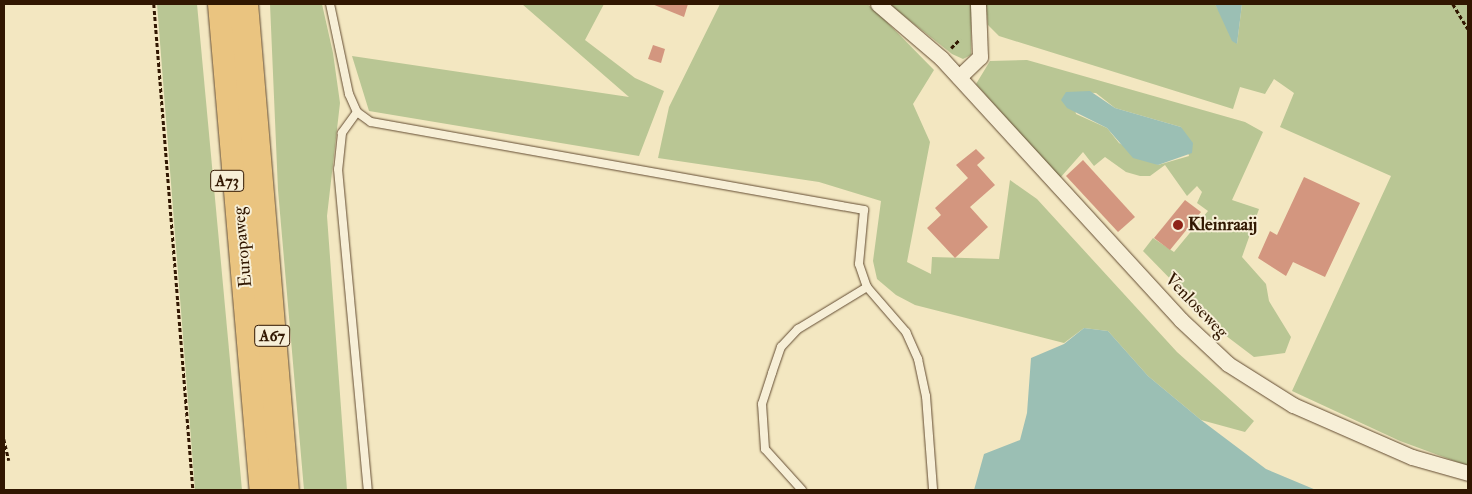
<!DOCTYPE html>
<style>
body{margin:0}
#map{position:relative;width:1472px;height:494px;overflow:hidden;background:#f3e7c1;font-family:"IM FELL Double Pica",serif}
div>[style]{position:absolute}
.green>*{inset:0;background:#b9c694}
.water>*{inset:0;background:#9bbfb4}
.building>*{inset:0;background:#d3967f}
.path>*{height:2.5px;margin-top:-1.25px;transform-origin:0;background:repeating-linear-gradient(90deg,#311701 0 4px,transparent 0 6.5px)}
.roads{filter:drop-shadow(0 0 1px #624b31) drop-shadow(0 0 1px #624b31)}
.lane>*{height:8px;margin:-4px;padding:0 4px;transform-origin:4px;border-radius:4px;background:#f7efd7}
.street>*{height:15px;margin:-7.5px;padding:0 7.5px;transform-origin:7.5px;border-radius:7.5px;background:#f7efd7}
.highway>*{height:28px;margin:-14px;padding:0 14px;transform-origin:14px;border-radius:14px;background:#eac480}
.dots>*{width:14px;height:14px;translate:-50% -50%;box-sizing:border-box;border:2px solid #f7efd7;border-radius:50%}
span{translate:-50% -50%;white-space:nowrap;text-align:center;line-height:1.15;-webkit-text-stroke:4px #f7efd7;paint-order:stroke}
.shield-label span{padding:1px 4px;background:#f7efd7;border:1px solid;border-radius:4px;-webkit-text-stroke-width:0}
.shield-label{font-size:16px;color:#311701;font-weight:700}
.poi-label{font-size:18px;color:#311701;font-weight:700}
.left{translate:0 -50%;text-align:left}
.street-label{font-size:18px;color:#311701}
.frame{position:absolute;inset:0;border:5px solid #311701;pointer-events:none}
</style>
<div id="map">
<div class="green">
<i style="clip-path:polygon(157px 4px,197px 4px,242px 490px,195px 490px)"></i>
<i style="clip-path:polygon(270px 4px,322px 4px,333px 53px,340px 103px,327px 216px,347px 490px,304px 490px,278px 190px)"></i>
<i style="clip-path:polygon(522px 4px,604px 4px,585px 40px,635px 78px,664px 91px,639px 156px,369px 111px,352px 56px,629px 97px)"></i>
<i style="clip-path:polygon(720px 4px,867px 4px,875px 10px,934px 70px,913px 104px,930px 142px,907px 262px,931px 274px,932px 257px,999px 259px,1010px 180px,1037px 199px,1177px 352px,1254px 421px,1245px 432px,1201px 420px,1148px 376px,1108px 331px,1084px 328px,1064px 343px,915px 305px,896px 295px,877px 279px,873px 261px,881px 201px,819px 182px,658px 158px,669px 107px)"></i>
<i style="clip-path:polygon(889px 4px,971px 4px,971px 55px,963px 59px,952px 54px)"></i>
<i style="clip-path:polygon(986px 4px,1215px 4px,1237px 44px,1242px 4px,1468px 4px,1468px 466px,1400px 441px,1292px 391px,1391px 176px,1280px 127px,1294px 93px,1274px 79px,1265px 94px,1240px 87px,1233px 109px,999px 36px,988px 25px)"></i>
<i style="clip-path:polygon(evenodd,1027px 60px,1245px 122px,1263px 132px,1232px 200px,1259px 209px,1242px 257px,1266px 284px,1269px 301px,1291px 337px,1285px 353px,1254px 357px,1225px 335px,1143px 251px,1153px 238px,1174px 252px,1208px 211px,1197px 203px,1202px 192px,1197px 186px,1187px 196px,1165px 165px,1150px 176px,1140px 176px,1126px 172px,1105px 157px,1094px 166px,1083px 152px,1060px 178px,976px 84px,990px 61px,1027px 60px,1071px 92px,1096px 93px,1115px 108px,1181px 127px,1189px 156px,1158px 165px,1119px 143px,1107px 128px,1076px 114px,1071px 92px)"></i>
</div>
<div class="water">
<i style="clip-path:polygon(1215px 4px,1242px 4px,1237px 44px,1232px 41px)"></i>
<i style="clip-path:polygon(1090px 91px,1115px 108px,1181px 127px,1193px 143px,1192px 153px,1158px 165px,1133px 158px,1107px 128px,1067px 108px,1061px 100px,1066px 92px)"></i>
<i style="clip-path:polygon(1084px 328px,1108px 331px,1148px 376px,1201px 420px,1266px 469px,1316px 490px,974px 490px,984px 454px,1020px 440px,1027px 413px,1031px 358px,1064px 344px)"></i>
</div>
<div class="building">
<i style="clip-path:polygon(652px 4px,688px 4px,684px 17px)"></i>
<i style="clip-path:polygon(653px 45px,665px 49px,661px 63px,648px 59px)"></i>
<i style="clip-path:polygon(976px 149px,985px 158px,977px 165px,995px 185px,970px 207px,988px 227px,955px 258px,927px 228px,941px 215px,935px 208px,968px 178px,956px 165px)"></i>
<i style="clip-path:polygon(1083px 160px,1135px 217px,1118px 232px,1066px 176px)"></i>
<i style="clip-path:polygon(1304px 177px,1360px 203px,1325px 277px,1293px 262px,1286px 276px,1258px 258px,1270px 231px,1277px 235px)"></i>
<i style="clip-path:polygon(1185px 200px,1201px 212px,1170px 250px,1154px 238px)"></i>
</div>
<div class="path">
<i style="left:154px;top:4px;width:488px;rotate:85.4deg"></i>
<i style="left:1453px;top:4px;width:29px;rotate:59deg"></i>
<i style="left:951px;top:48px;width:13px;rotate:-45deg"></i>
<i style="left:4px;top:439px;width:22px;rotate:77deg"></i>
</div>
<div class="roads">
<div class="lane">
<i style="left:330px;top:4px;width:92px;rotate:78.1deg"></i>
<i style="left:349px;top:94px;width:20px;rotate:66deg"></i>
<i style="left:357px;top:112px;width:17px;rotate:36deg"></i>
<i style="left:371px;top:122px;width:501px;rotate:10.12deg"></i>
<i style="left:864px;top:210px;width:54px;rotate:95.3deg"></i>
<i style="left:859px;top:264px;width:24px;rotate:71deg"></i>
<i style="left:867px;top:287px;width:60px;rotate:49.1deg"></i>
<i style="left:906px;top:332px;width:30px;rotate:66deg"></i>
<i style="left:918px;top:359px;width:38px;rotate:78deg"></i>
<i style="left:926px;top:396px;width:94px;rotate:85.7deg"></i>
<i style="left:357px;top:112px;width:26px;rotate:126deg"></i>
<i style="left:342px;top:133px;width:36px;rotate:96deg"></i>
<i style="left:338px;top:169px;width:322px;rotate:84.7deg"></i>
<i style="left:802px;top:490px;width:55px;rotate:-132.1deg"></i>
<i style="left:765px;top:449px;width:45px;rotate:-93.8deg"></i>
<i style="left:762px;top:404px;width:33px;rotate:-72deg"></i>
<i style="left:772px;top:373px;width:28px;rotate:-71deg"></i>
<i style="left:781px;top:347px;width:25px;rotate:-47deg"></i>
<i style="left:798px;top:329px;width:81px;rotate:-31.3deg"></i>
</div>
<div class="street">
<i style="left:878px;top:4px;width:83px;rotate:40.6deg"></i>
<i style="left:941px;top:58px;width:355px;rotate:47.5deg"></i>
<i style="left:1181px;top:320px;width:64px;rotate:43.1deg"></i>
<i style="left:1228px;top:364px;width:77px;rotate:32.2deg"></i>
<i style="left:1293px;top:405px;width:130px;rotate:23.6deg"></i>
<i style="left:1412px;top:457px;width:58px;rotate:15.9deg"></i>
<i style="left:959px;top:77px;width:29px;rotate:-44deg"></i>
<i style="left:980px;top:57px;width:53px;rotate:-92.2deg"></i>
</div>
<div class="highway">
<i style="left:222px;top:4px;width:488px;rotate:85.1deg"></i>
<i style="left:244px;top:4px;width:488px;rotate:85.2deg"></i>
</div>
</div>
<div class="dots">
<i style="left:1178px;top:225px;background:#8f2418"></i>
</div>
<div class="shield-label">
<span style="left:227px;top:181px">A73</span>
<span style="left:272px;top:336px">A67</span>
</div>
<div class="poi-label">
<span class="left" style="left:1188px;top:225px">Kleinraaij</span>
</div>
<div class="street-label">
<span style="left:243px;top:247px;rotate:-95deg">Europaweg</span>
<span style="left:1196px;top:306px;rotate:46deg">Venloseweg</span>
</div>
<div class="frame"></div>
</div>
